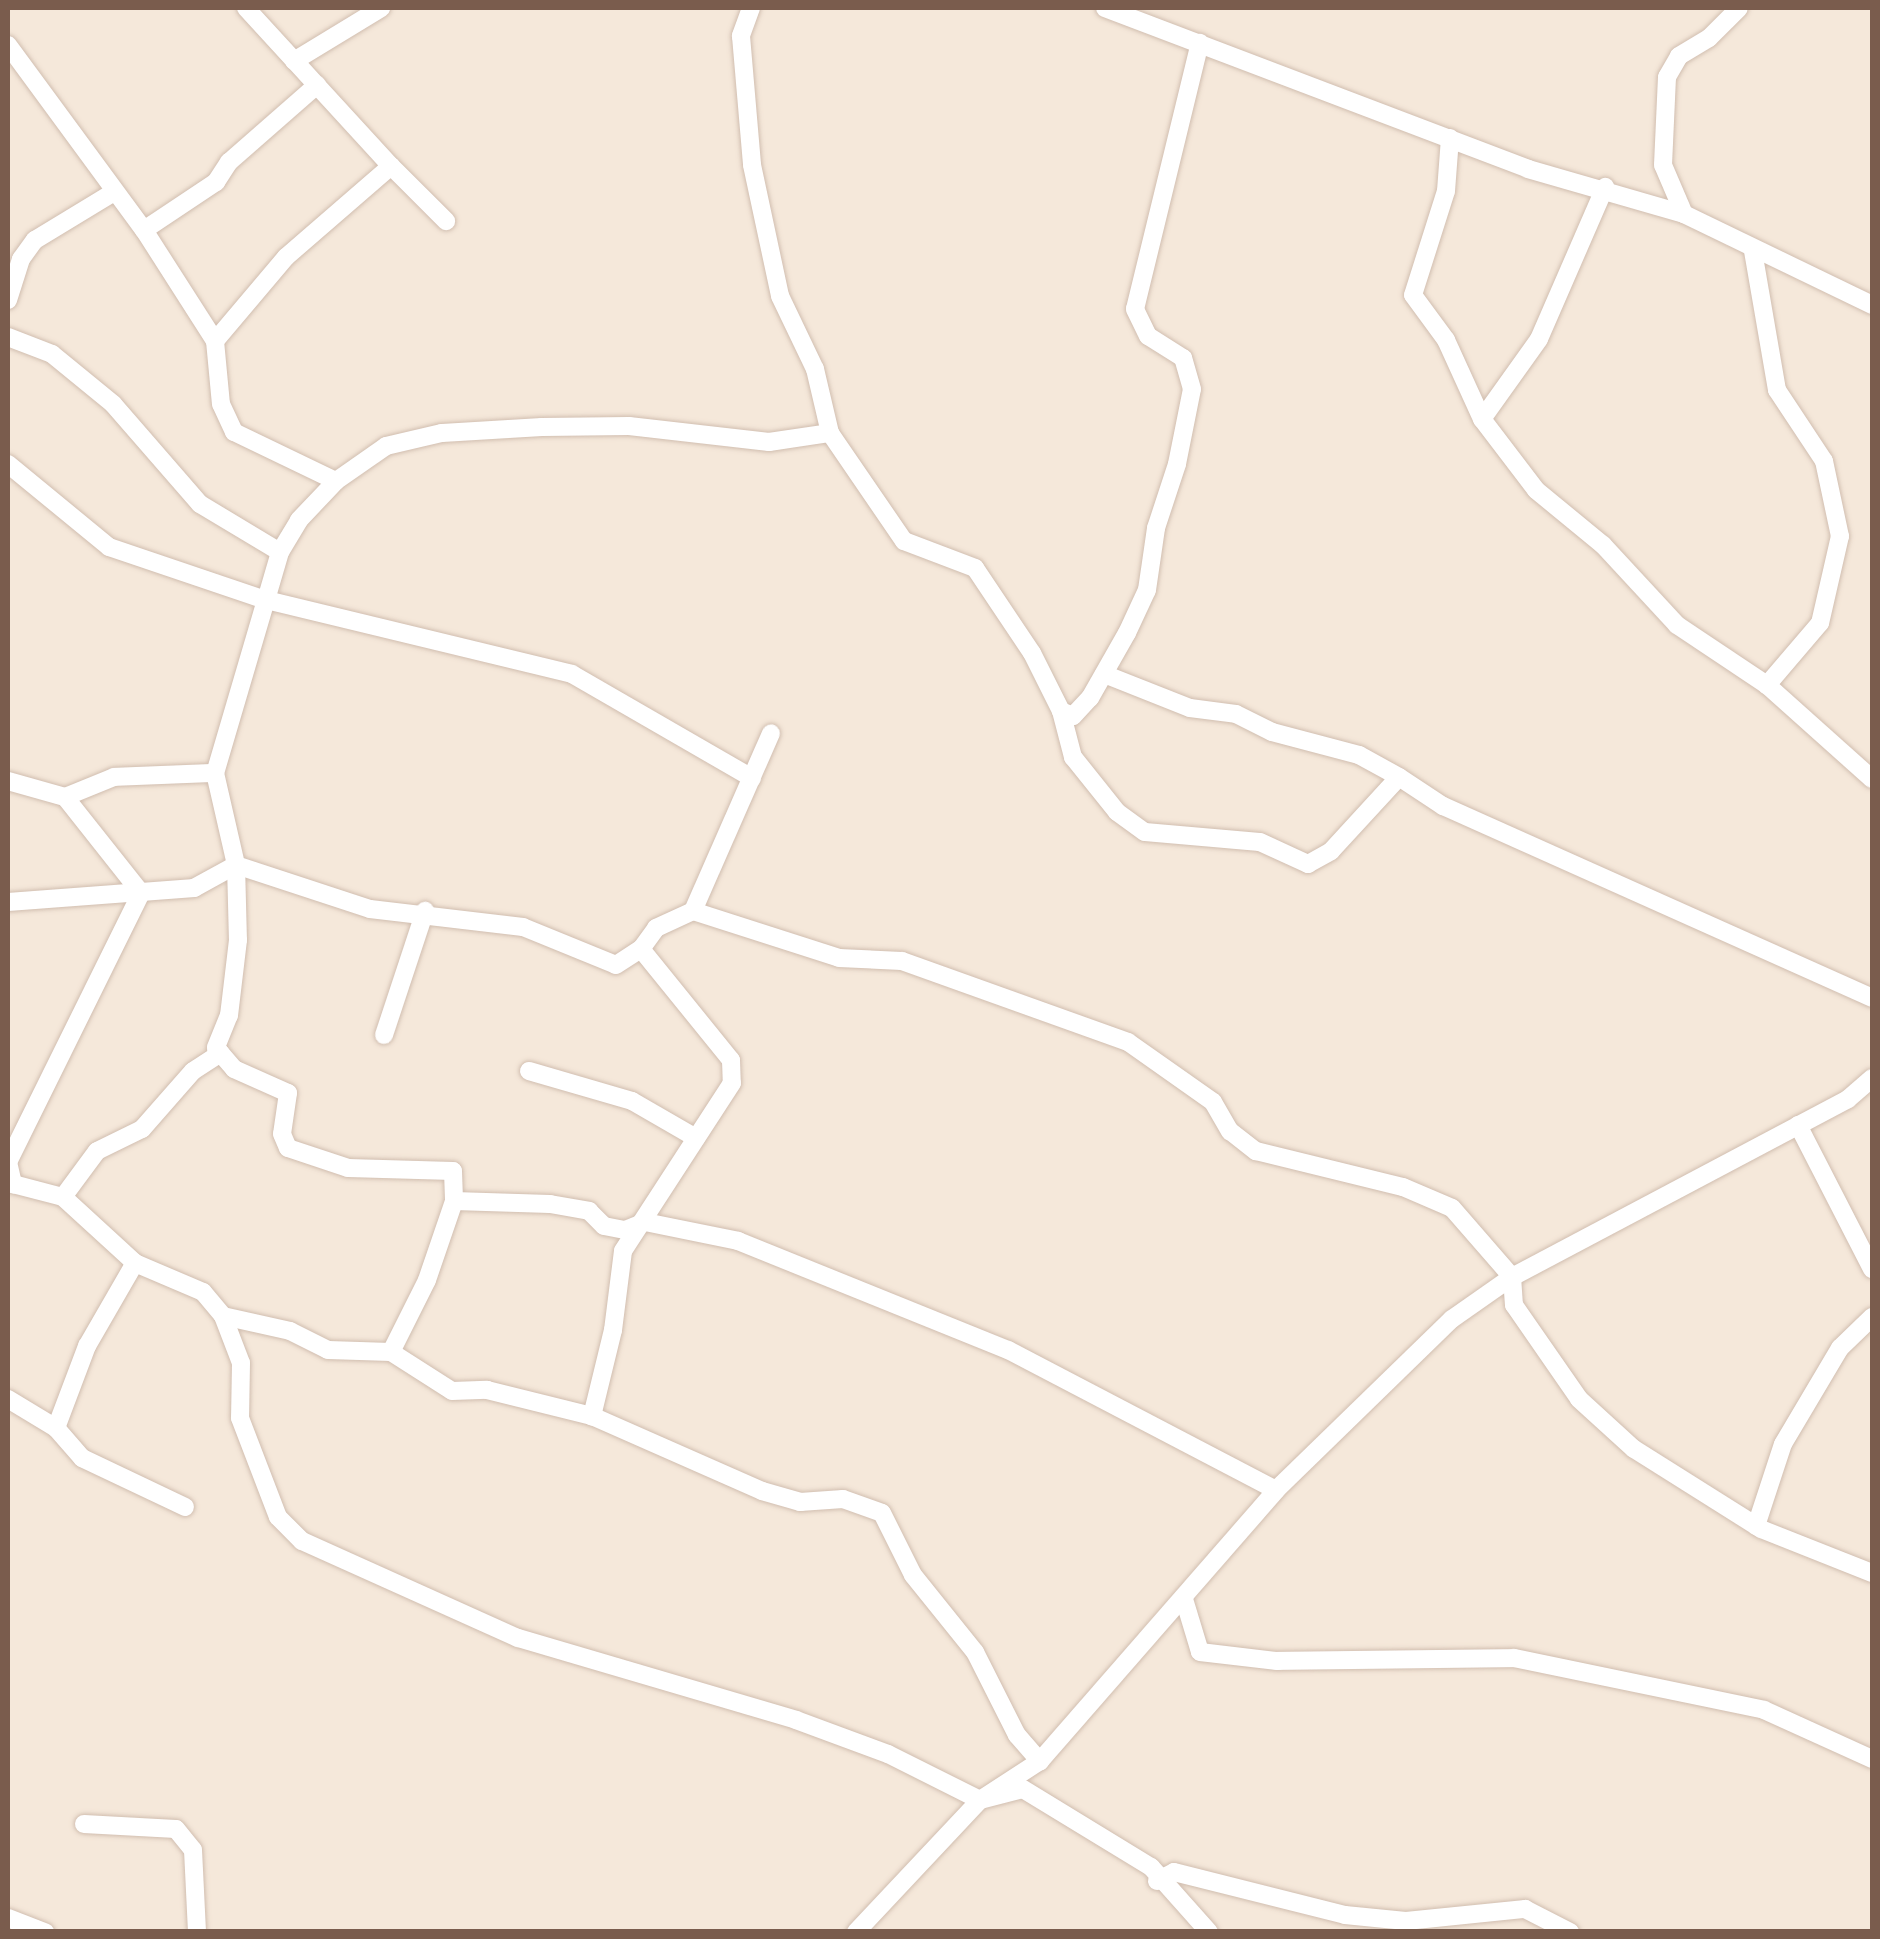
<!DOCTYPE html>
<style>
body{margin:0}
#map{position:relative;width:1880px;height:1939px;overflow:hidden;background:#fdf6ec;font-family:Raleway,sans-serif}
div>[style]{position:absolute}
.residential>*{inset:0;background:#f5e8da}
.roads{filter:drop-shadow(0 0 2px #d1beb0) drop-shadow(0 0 2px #d1beb0)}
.minor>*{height:18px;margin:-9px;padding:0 9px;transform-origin:9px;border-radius:9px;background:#fff}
span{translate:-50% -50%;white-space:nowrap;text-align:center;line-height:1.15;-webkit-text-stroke:9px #fffaf3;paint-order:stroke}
.frame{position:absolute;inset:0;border:10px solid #7a5c4d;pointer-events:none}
</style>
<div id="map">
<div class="residential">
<i style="clip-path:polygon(8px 8px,1872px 8px,1872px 1931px,8px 1931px)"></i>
</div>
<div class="roads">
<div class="minor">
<i style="left:246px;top:8px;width:214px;rotate:47.5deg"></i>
<i style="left:751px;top:8px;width:30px;rotate:110deg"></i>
<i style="left:741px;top:36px;width:129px;rotate:85.1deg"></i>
<i style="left:752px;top:165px;width:134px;rotate:77.9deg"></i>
<i style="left:780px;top:296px;width:81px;rotate:64.4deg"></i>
<i style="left:815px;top:369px;width:66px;rotate:76.8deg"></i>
<i style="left:830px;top:433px;width:131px;rotate:55.6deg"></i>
<i style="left:904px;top:541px;width:76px;rotate:20.8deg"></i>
<i style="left:975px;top:568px;width:102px;rotate:56.2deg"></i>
<i style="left:1032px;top:653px;width:65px;rotate:63.4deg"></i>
<i style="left:1061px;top:711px;width:48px;rotate:75.4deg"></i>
<i style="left:1073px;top:757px;width:70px;rotate:51.3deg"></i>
<i style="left:1117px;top:812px;width:34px;rotate:36deg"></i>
<i style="left:1145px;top:832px;width:115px;rotate:5deg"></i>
<i style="left:1260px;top:842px;width:53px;rotate:24.6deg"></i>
<i style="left:1308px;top:864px;width:26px;rotate:-29deg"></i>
<i style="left:1331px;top:851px;width:100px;rotate:-47.4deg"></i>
<i style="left:1399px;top:777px;width:53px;rotate:33.4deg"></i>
<i style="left:1443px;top:806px;width:470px;rotate:24.1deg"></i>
<i style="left:1105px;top:8px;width:453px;rotate:20.8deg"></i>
<i style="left:1528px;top:169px;width:162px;rotate:16.1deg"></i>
<i style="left:1684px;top:214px;width:209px;rotate:25.8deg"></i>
<i style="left:8px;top:45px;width:230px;rotate:53.7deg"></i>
<i style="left:144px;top:230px;width:132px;rotate:57.4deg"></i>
<i style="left:215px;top:341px;width:63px;rotate:84.6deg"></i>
<i style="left:221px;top:404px;width:31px;rotate:65deg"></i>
<i style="left:234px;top:432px;width:113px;rotate:25.7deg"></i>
<i style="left:294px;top:61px;width:102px;rotate:-31.3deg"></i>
<i style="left:1450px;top:138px;width:53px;rotate:94.3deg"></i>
<i style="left:1446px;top:191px;width:109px;rotate:107.6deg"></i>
<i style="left:1413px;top:295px;width:56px;rotate:53.7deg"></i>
<i style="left:1446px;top:340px;width:87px;rotate:65.5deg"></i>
<i style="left:1482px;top:419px;width:89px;rotate:52.7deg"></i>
<i style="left:1536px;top:490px;width:87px;rotate:39.4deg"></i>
<i style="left:1603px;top:545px;width:109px;rotate:47.2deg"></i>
<i style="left:1677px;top:625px;width:108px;rotate:33.7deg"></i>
<i style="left:1767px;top:685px;width:141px;rotate:41.8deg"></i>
<i style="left:1684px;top:214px;width:53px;rotate:-113.2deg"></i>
<i style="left:1663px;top:165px;width:88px;rotate:-87.4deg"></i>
<i style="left:1667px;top:77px;width:24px;rotate:-60deg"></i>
<i style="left:1679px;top:56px;width:35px;rotate:-31deg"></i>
<i style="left:1709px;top:38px;width:42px;rotate:-45deg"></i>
<i style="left:144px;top:230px;width:87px;rotate:-33.7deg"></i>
<i style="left:216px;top:182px;width:24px;rotate:-57deg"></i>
<i style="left:229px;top:162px;width:117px;rotate:-41.2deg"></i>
<i style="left:1753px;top:251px;width:141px;rotate:80.2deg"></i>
<i style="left:1777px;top:390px;width:85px;rotate:56.5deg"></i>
<i style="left:1824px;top:461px;width:77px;rotate:78deg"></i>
<i style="left:1840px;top:536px;width:89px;rotate:102.9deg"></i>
<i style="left:1820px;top:623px;width:82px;rotate:130.5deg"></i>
<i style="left:8px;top:300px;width:43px;rotate:-72.4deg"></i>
<i style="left:21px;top:259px;width:24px;rotate:-54deg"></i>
<i style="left:35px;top:240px;width:92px;rotate:-31.3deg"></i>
<i style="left:8px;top:337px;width:47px;rotate:21.1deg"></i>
<i style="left:52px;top:354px;width:79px;rotate:39.3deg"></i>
<i style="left:113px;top:404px;width:133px;rotate:49deg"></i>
<i style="left:200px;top:504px;width:93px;rotate:31deg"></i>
<i style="left:215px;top:341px;width:110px;rotate:-49.8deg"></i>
<i style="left:286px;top:257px;width:139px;rotate:-40.9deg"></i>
<i style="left:391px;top:166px;width:78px;rotate:45deg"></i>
<i style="left:1482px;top:419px;width:98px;rotate:-54.5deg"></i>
<i style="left:1539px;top:339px;width:166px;rotate:-66.5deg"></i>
<i style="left:8px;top:464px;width:131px;rotate:39.4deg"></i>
<i style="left:109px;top:547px;width:166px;rotate:18.7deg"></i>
<i style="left:266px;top:600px;width:180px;rotate:106.4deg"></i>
<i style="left:215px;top:773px;width:94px;rotate:77.1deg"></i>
<i style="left:236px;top:865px;width:75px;rotate:88.5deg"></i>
<i style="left:238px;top:940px;width:76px;rotate:96.8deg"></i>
<i style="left:229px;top:1015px;width:35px;rotate:112deg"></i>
<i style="left:216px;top:1048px;width:28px;rotate:49deg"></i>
<i style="left:234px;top:1069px;width:59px;rotate:24deg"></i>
<i style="left:288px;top:1093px;width:41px;rotate:98.3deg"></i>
<i style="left:282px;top:1134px;width:15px;rotate:67deg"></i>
<i style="left:288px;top:1148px;width:63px;rotate:18.4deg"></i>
<i style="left:348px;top:1168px;width:105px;rotate:1.6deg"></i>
<i style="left:453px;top:1171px;width:30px;rotate:88deg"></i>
<i style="left:454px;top:1201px;width:96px;rotate:1.8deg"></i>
<i style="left:550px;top:1204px;width:40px;rotate:10deg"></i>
<i style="left:589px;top:1211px;width:21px;rotate:45deg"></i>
<i style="left:604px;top:1226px;width:21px;rotate:11deg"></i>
<i style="left:625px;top:1230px;width:22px;rotate:-22deg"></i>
<i style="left:645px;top:1222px;width:95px;rotate:11.5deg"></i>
<i style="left:738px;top:1241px;width:291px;rotate:22deg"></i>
<i style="left:1008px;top:1350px;width:302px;rotate:27.6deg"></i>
<i style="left:1104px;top:674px;width:92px;rotate:21.6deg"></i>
<i style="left:1190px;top:708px;width:46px;rotate:7.4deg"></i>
<i style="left:1236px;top:714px;width:40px;rotate:26.6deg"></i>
<i style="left:1272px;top:732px;width:90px;rotate:14.8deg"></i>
<i style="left:1359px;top:755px;width:46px;rotate:28.8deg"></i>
<i style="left:1061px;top:711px;width:13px;rotate:23deg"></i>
<i style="left:1073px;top:716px;width:25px;rotate:-47deg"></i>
<i style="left:1090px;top:698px;width:75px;rotate:-60.4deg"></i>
<i style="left:1127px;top:633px;width:47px;rotate:-65.1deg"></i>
<i style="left:1147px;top:590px;width:63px;rotate:-81.7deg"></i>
<i style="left:1156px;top:528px;width:67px;rotate:-71.8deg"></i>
<i style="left:1177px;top:464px;width:76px;rotate:-78.7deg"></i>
<i style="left:1192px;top:389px;width:32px;rotate:-106deg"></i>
<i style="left:1183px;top:358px;width:41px;rotate:-147.8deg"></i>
<i style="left:1148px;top:336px;width:30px;rotate:-116deg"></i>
<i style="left:1135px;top:309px;width:274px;rotate:-76.3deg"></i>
<i style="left:752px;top:778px;width:208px;rotate:-150deg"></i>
<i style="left:572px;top:674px;width:315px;rotate:-166.4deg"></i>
<i style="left:266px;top:600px;width:50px;rotate:-73.7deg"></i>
<i style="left:280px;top:552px;width:37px;rotate:-59deg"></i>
<i style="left:299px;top:520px;width:54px;rotate:-46.5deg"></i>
<i style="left:336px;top:481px;width:61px;rotate:-35deg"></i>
<i style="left:386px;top:446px;width:57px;rotate:-13.1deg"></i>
<i style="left:442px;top:433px;width:100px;rotate:-3.4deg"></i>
<i style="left:542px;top:427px;width:87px;rotate:-0.7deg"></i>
<i style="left:629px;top:426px;width:141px;rotate:6.5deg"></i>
<i style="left:769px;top:442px;width:62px;rotate:-8.4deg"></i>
<i style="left:8px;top:781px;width:59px;rotate:15.7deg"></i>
<i style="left:65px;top:797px;width:122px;rotate:51.6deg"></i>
<i style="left:141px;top:893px;width:300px;rotate:116.3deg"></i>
<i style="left:8px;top:1162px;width:23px;rotate:77deg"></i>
<i style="left:13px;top:1184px;width:52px;rotate:14.6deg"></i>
<i style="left:63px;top:1197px;width:98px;rotate:42.5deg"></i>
<i style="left:135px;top:1263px;width:74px;rotate:23.1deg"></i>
<i style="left:203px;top:1292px;width:31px;rotate:50deg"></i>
<i style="left:223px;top:1316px;width:69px;rotate:12.6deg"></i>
<i style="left:290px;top:1331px;width:42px;rotate:26.6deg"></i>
<i style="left:328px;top:1350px;width:63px;rotate:1.8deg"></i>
<i style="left:391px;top:1352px;width:72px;rotate:32.6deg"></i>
<i style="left:452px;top:1391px;width:35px;rotate:-2deg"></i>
<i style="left:487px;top:1390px;width:108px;rotate:13.9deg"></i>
<i style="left:65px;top:797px;width:53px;rotate:-22.2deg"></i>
<i style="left:114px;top:777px;width:101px;rotate:-2.3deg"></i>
<i style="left:8px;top:902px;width:187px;rotate:-4.3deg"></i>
<i style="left:194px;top:888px;width:48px;rotate:-28.7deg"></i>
<i style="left:236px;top:865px;width:141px;rotate:18.2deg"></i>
<i style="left:370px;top:909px;width:154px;rotate:6.7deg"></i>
<i style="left:523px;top:927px;width:100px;rotate:22.2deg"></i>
<i style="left:616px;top:965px;width:30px;rotate:-33deg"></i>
<i style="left:641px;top:949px;width:26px;rotate:-54deg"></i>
<i style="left:656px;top:928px;width:41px;rotate:-24.7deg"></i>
<i style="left:693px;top:911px;width:153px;rotate:17.8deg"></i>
<i style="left:839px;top:958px;width:63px;rotate:2.7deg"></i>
<i style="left:902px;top:961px;width:240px;rotate:19.7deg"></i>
<i style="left:1128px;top:1042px;width:104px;rotate:35.2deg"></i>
<i style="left:1213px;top:1102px;width:34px;rotate:60deg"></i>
<i style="left:1230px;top:1131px;width:33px;rotate:38deg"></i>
<i style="left:1256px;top:1151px;width:151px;rotate:13.8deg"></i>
<i style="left:1403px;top:1187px;width:53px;rotate:23.2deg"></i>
<i style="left:1452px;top:1208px;width:91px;rotate:49deg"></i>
<i style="left:1512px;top:1277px;width:28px;rotate:86deg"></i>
<i style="left:1514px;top:1305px;width:114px;rotate:55.3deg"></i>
<i style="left:1579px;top:1399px;width:74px;rotate:42.3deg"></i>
<i style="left:1634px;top:1449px;width:150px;rotate:32.2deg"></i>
<i style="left:1761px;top:1529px;width:119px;rotate:21.6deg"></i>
<i style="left:693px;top:911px;width:194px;rotate:-66.3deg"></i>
<i style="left:641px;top:949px;width:143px;rotate:51deg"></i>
<i style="left:731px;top:1060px;width:23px;rotate:88deg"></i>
<i style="left:732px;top:1083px;width:200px;rotate:123deg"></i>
<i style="left:623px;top:1251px;width:80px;rotate:97.2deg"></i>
<i style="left:613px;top:1330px;width:89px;rotate:103.7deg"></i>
<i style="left:592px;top:1416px;width:186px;rotate:23.8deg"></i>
<i style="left:762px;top:1491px;width:40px;rotate:16deg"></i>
<i style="left:800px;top:1502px;width:43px;rotate:-4deg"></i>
<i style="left:843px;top:1499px;width:41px;rotate:19.7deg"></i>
<i style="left:882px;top:1513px;width:69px;rotate:63.4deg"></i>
<i style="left:913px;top:1575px;width:99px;rotate:51.2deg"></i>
<i style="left:975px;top:1652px;width:93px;rotate:63.2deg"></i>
<i style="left:1017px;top:1735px;width:35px;rotate:49deg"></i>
<i style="left:384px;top:1035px;width:131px;rotate:-71.7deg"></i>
<i style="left:529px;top:1071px;width:107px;rotate:16.2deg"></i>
<i style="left:632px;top:1101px;width:74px;rotate:30deg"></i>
<i style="left:1798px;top:1125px;width:162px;rotate:62.8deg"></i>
<i style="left:63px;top:1197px;width:57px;rotate:-53.5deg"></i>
<i style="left:97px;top:1151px;width:50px;rotate:-26.1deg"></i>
<i style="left:142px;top:1129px;width:77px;rotate:-48.7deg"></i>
<i style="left:193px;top:1071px;width:33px;rotate:-33deg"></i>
<i style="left:223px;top:1316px;width:50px;rotate:69deg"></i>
<i style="left:241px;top:1363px;width:55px;rotate:91deg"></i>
<i style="left:240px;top:1418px;width:106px;rotate:69deg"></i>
<i style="left:278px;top:1517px;width:34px;rotate:45deg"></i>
<i style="left:302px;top:1541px;width:237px;rotate:24.2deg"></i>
<i style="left:518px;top:1638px;width:290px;rotate:16.4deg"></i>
<i style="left:796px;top:1720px;width:98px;rotate:20.3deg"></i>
<i style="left:888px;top:1754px;width:103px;rotate:26.6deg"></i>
<i style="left:980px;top:1800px;width:44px;rotate:-14.3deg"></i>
<i style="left:1023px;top:1789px;width:150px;rotate:31.4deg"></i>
<i style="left:1151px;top:1867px;width:87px;rotate:48.3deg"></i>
<i style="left:391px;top:1352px;width:80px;rotate:-63.4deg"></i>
<i style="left:427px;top:1280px;width:83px;rotate:-71.1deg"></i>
<i style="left:8px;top:1399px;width:56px;rotate:31.1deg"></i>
<i style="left:56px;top:1428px;width:40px;rotate:49deg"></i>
<i style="left:82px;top:1458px;width:114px;rotate:25.4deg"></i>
<i style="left:56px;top:1428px;width:88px;rotate:-69.3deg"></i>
<i style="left:87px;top:1346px;width:96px;rotate:-60deg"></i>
<i style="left:1756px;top:1526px;width:86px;rotate:-71.8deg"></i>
<i style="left:1783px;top:1444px;width:112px;rotate:-59.3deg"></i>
<i style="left:1840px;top:1348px;width:45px;rotate:-44.1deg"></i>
<i style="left:1184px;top:1599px;width:55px;rotate:73.2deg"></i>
<i style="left:1200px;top:1652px;width:78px;rotate:6.7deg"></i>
<i style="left:1277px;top:1661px;width:237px;rotate:-0.7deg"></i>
<i style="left:1514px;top:1658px;width:255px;rotate:11.7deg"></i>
<i style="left:1764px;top:1710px;width:119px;rotate:24.4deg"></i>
<i style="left:84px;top:1824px;width:92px;rotate:3.1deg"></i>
<i style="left:176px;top:1829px;width:27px;rotate:51deg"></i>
<i style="left:193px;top:1850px;width:82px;rotate:87.2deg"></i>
<i style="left:1157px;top:1881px;width:19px;rotate:-28deg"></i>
<i style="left:1174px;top:1872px;width:176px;rotate:14.1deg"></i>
<i style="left:1345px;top:1915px;width:61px;rotate:5.6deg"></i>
<i style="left:1406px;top:1921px;width:120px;rotate:-5.8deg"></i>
<i style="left:1525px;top:1909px;width:51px;rotate:27.1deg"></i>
<i style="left:8px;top:1918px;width:40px;rotate:21deg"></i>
<i style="left:856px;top:1932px;width:181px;rotate:-46.8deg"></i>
<i style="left:980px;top:1800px;width:72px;rotate:-33deg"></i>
<i style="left:1040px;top:1761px;width:359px;rotate:-48.9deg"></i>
<i style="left:1276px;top:1490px;width:245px;rotate:-44.2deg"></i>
<i style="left:1452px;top:1319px;width:73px;rotate:-35deg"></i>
<i style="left:1512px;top:1277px;width:380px;rotate:-27.9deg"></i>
<i style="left:1848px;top:1099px;width:32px;rotate:-41deg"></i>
</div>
</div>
<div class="frame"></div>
</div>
